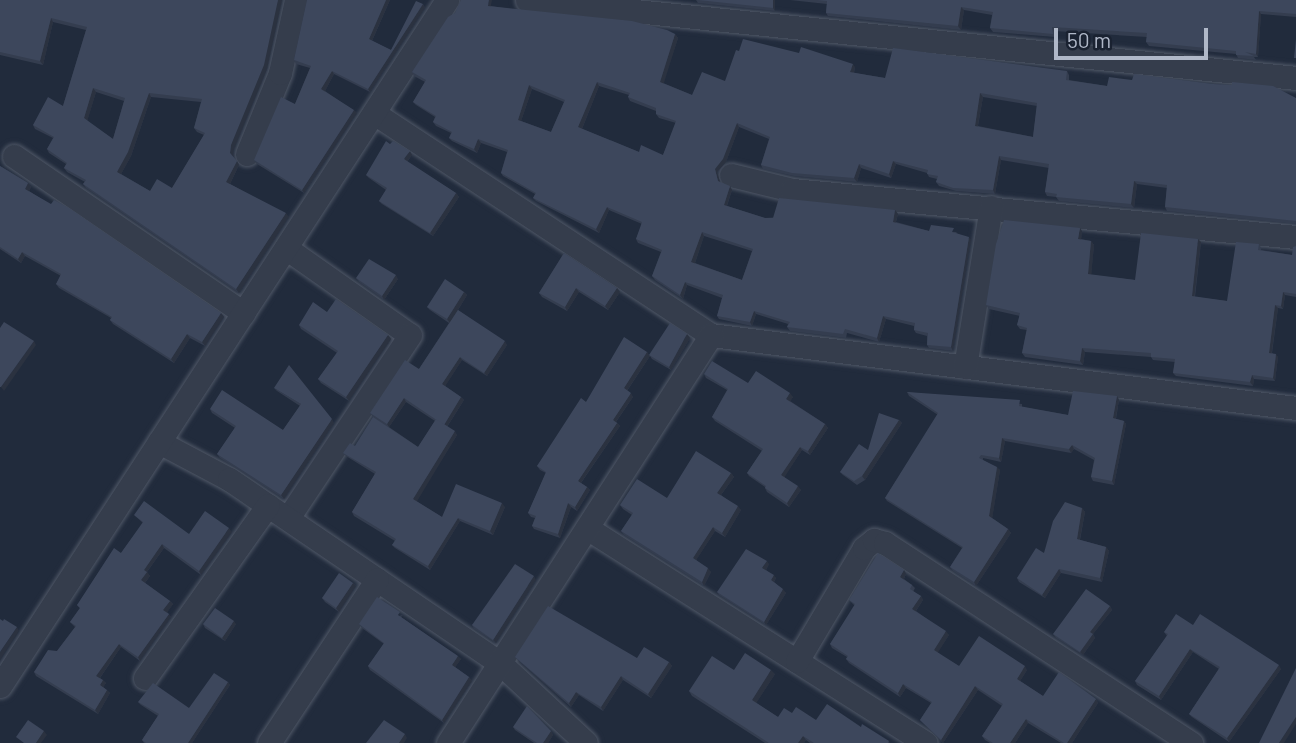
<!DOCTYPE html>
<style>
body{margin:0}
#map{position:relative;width:1296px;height:743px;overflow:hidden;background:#212b3c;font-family:Barlow,sans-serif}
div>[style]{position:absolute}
.roads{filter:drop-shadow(0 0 2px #505867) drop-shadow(0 0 2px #505867)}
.minor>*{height:23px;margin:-11.5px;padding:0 11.5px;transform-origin:11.5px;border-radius:11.5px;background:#353d4c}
.wall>*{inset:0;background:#343d4f}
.shaded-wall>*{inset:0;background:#2b3240}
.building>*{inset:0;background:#3d475c}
span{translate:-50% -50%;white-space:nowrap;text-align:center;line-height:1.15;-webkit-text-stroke:5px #1a2231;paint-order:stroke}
.scale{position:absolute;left:1054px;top:28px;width:154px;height:32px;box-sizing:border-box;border:4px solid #b0b8c8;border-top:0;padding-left:9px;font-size:21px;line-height:24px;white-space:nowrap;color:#b0b8c8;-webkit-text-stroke:5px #1a2231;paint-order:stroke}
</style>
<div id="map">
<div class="roads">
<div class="minor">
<i style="left:527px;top:0;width:773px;rotate:5.79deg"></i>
<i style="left:374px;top:113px;width:404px;rotate:33.4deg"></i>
<i style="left:711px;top:335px;width:590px;rotate:7.11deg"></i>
<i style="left:247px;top:154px;width:87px;rotate:-67.8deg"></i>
<i style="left:280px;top:73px;width:75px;rotate:-77.6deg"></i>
<i style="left:14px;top:156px;width:278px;rotate:34.4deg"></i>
<i style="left:731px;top:175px;width:63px;rotate:13.8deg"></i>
<i style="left:792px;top:190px;width:506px;rotate:5.33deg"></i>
<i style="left:286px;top:248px;width:151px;rotate:35.1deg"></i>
<i style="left:410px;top:335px;width:220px;rotate:123.7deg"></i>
<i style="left:965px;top:367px;width:162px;rotate:-80.8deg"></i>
<i style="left:159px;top:442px;width:79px;rotate:27.9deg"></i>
<i style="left:229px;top:479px;width:328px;rotate:34.2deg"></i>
<i style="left:500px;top:663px;width:117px;rotate:42.9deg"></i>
<i style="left:587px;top:528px;width:401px;rotate:32.4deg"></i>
<i style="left:797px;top:661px;width:131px;rotate:-59.3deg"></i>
<i style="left:864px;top:548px;width:13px;rotate:-39deg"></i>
<i style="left:874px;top:540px;width:11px;rotate:15deg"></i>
<i style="left:885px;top:543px;width:366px;rotate:33.2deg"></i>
<i style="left:145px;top:678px;width:212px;rotate:-54.6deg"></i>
<i style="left:0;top:686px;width:819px;rotate:-56.91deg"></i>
<i style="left:269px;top:743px;width:196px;rotate:-56.6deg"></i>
<i style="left:448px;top:743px;width:485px;rotate:-57.2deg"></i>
</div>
</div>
<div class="wall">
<i style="clip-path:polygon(evenodd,0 0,282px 0,267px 69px,234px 149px,233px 157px,239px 165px,230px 184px,289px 217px,239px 293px,86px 188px,83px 184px,85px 182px,67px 172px,64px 168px,66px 164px,49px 153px,47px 149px,53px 138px,35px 129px,33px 125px,63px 106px,86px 30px,53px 22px,43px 65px,0 55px,0 0,96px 92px,124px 101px,113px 139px,87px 121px,96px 92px,0 0,151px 97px,201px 102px,194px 128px,197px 132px,204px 135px,172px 188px,150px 191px,121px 174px,131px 156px,151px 97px)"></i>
<i style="clip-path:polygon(307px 0,390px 0,372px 41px,391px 50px,423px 4px,425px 8px,370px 92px,334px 74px,325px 91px,357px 113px,304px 193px,257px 164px,254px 160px,295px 104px,310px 68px,296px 64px,294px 60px)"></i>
<i style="clip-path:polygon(696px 0,775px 0,775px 11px,698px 3px)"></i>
<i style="clip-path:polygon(790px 0,1296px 0,1296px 17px,1261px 14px,1258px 57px,1254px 57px,1256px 60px,1238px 58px,1236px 54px,1149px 46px,1146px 42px,1147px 37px,1054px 31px,1055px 37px,993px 32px,990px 28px,992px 15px,964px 10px,961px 30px,828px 16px,826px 13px,827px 4px)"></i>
<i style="clip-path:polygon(evenodd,491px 6px,675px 34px,678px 38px,663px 83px,692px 95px,725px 81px,855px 67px,854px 73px,885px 78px,1067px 71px,1069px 75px,1069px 80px,1107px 86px,1296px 98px,1296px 224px,1167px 211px,1165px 207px,1167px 188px,1137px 184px,1134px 208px,1059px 201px,1056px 197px,1047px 196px,1045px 192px,1049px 168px,1001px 160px,995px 194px,956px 191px,939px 186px,936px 182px,937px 179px,929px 177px,927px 173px,896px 164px,891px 178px,861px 168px,857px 182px,794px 176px,763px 169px,761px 165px,769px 139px,739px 127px,726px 162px,717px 172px,720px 182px,732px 190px,727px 206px,765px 218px,895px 210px,898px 214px,896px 222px,929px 231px,957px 232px,956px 233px,971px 240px,953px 351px,929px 348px,927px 345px,927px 336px,916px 333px,914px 330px,914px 326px,886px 319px,879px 342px,847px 333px,846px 338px,790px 331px,787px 327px,788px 324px,756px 314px,752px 326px,719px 319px,717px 316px,722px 298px,687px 285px,683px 299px,655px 280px,652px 276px,661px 252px,638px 243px,636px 239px,642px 224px,609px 210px,599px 233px,536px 201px,533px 198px,535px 194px,503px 176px,501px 173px,507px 152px,481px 143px,477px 153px,452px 141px,449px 138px,451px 133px,436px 126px,433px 122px,435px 117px,416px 105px,413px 102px,425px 82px,414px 76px,412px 72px,455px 13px,491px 6px,599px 86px,629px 95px,628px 97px,630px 101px,656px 111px,656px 114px,659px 118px,676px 123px,663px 155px,639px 152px,582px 129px,599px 86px,491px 6px,532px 89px,564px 102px,551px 132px,521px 121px,532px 89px,491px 6px,983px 97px,1037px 106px,1033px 137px,978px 126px,983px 97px,491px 6px,704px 236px,752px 251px,742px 280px,695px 263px,704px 236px)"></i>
<i style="clip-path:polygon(412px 155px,407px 162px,456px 193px,459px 197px,433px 236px,382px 204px,379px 201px,386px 190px,369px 178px,366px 175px)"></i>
<i style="clip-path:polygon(0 166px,28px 183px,31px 187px,29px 191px,224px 317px,205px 346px,190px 338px,174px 363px,113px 324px,110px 320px,111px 318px,59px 288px,56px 284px,61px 276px,25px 256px,21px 263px,0 249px)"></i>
<i style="clip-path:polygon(1082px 231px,1081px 239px,1091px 241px,1094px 245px,1091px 275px,1135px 280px,1201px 242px,1195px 297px,1227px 301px,1259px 244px,1261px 248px,1261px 250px,1292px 255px,1296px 246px,1296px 297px,1285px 295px,1283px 309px,1278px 308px,1272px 353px,1278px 357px,1275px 381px,1254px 379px,1253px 386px,1176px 376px,1173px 373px,1175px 362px,1153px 360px,1151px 357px,1085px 352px,1083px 365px,1025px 357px,1022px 353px,1027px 330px,1020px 329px,1017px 325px,1020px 316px,989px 309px,986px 305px)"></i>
<i style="clip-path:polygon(564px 253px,617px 288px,620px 292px,608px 310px,579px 292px,567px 311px,542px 297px,539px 293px)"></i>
<i style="clip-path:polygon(356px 278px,398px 279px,384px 300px,359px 282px)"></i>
<i style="clip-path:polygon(evenodd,464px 292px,467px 295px,458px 310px,507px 345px,487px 376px,462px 360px,445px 386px,461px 397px,464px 400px,447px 427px,457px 435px,416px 501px,442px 517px,505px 507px,493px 535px,460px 521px,430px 570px,395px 548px,392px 545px,395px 541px,354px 516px,352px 512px,375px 474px,346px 456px,343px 453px,355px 446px,373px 417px,370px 413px,419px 369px,449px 323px,430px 310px,427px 307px,464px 292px,406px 402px,435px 421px,418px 447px,389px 427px,406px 402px)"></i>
<i style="clip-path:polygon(327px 312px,391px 339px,349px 401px,321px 383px,318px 379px,337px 353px,301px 329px,299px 325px)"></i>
<i style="clip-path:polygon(690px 338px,671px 370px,652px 359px,650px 356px,627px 391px,633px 397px,616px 422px,620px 426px,581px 483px,587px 487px,590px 490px,577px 511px,571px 507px,560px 538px,534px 529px,532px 526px,535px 518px,531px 517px,528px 513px,546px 473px,540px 470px,537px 466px,586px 402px,647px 352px,649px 355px)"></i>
<i style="clip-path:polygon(704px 374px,748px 383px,793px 397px,790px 401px,825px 424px,828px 428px,810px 455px,802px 450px,784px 477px,801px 490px,789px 507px,767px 492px,765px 488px,765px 487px,749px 476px,747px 473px,762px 451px,715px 421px,712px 417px,727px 390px,706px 378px)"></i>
<i style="clip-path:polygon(274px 388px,334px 423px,284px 499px,220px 458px,217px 454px,235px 428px,212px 413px,210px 409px,283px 430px,300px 406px,277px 391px)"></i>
<i style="clip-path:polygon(907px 392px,1022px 404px,1022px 407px,1068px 415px,1117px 396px,1119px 400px,1116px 419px,1124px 421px,1126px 424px,1114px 485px,1093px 481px,1091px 477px,1094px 460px,1074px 449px,1071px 453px,1005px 441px,1001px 462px,983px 458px,983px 460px,1000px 470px,992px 518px,1008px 529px,1011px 533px,976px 586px,953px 571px,950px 567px,962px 548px,887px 501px,885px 498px,938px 415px,909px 396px)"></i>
<i style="clip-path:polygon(899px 420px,902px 423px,865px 480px,857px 485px,843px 475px,840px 472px,868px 450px)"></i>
<i style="clip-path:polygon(731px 473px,734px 477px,721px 495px,741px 510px,725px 537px,715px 531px,696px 560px,711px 572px,704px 586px,624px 535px,621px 531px,632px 515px,623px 509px,620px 505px,667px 498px)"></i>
<i style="clip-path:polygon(1082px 508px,1085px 512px,1080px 540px,1106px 547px,1109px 551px,1102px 582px,1061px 573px,1045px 598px,1019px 582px,1017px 578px,1044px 553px)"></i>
<i style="clip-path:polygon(134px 515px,189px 534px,232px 532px,201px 575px,164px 548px,147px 572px,150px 576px,145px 583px,170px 601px,173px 604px,167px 612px,171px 617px,140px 661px,121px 647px,100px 678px,106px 683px,103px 687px,110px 693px,98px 714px,36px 676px,34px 672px,57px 651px,75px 627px,70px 622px,80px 608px,77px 605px,121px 553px,143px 523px)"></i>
<i style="clip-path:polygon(769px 564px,766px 570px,776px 578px,774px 582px,786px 593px,766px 625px,719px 595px,717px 592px)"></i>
<i style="clip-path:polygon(904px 570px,906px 574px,904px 579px,912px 585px,915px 588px,913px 592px,921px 596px,923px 600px,916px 611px,949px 635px,937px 653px,959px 666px,1027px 670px,1020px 681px,1043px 696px,1096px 699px,1098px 703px,1072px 743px,1061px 743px,1028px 723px,1015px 743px,990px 743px,985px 740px,982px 736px,1002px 706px,978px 690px,943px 743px,920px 720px,931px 703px,906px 688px,900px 697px,849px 663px,846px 659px,847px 657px,832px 648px,830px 644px,855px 606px,849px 600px)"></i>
<i style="clip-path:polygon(536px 580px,496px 643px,474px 629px,472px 625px)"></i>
<i style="clip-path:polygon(353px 583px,356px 586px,339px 612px,325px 602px,322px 598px)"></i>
<i style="clip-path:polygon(1110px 606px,1112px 610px,1093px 634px,1095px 638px,1083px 655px,1056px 638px,1053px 634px)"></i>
<i style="clip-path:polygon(403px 615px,401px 617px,461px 659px,455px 667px,469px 677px,472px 681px,444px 723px,370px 670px,368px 666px,384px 644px,362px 628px,359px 624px)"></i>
<i style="clip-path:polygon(203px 624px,236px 624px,225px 641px,205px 628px)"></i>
<i style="clip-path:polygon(1193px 625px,1281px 669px,1229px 742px,1192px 717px,1189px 714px,1219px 669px,1193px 652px,1161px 700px,1137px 685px,1135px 681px,1167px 636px,1164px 632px)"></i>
<i style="clip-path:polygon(515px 657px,637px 658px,669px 662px,672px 666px,651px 698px,623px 680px,603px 711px,579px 695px,571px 707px,518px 660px)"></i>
<i style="clip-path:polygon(734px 670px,775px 674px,756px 703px,778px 717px,792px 713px,816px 720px,861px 727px,890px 743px,810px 743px,806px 740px,804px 743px,765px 743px,692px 696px,689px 691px)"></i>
<i style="clip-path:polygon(228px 682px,230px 685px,192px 743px,144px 743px,142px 740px,158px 716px,141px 705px,138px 702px,189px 708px)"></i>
<i style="clip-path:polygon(513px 727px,551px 731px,553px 735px,548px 743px,534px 743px,515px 730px)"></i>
</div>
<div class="shaded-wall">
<i style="clip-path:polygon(278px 0,282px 0,267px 69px,234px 149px,233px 157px,230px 153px,231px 145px)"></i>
<i style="clip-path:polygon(386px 0,390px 0,371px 43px,369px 39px)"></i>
<i style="clip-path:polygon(489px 0,492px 0,490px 10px,488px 6px)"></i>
<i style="clip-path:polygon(773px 0,775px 0,775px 11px,773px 8px)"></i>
<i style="clip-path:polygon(423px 4px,425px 8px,370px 92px,368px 89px)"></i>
<i style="clip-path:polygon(961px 7px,964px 10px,961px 30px,958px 26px)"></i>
<i style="clip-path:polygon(1259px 11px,1261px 14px,1258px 57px,1256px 54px)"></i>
<i style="clip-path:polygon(51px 18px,53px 22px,43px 65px,40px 61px)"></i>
<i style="clip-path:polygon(675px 34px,678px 38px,663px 86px,660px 82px)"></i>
<i style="clip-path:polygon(853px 64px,855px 67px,853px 76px,850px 72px)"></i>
<i style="clip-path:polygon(332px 71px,334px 74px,324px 93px,321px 89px)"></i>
<i style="clip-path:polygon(597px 82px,599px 86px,581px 131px,578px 127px)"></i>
<i style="clip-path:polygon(529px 85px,532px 89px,520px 124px,518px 120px)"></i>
<i style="clip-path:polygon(93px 88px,96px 92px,87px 122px,84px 118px)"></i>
<i style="clip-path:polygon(149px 93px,151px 97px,131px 156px,120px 176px,117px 172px)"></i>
<i style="clip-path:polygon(980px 93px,983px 97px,977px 130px,975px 126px)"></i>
<i style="clip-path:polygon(354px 110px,357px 113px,304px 193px,302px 190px)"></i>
<i style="clip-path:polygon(737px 123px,739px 127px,726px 162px,717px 172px,721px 185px,718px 181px,715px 169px)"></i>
<i style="clip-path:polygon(478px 139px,481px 143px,477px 153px,474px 149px)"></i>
<i style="clip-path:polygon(410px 151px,412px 155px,406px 163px,404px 159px)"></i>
<i style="clip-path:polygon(999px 156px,1001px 160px,995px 194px,993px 190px)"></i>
<i style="clip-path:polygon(237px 161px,239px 165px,229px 186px,226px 182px)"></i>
<i style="clip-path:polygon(893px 161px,896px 164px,891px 178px,889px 174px)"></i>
<i style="clip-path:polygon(859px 164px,861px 168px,857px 182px,854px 178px)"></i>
<i style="clip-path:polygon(1134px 181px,1137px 184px,1134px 208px,1131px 204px)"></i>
<i style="clip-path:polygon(28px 183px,31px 187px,28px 193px,25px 189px)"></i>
<i style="clip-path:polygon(730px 186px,732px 190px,726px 208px,724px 205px)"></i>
<i style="clip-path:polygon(456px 193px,459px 197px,433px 236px,430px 233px)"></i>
<i style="clip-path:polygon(607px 207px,609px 210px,599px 233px,596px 229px)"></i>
<i style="clip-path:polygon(895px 210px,898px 214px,895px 225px,893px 222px)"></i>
<i style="clip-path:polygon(286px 213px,289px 217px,239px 293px,236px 289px)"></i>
<i style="clip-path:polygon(1080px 228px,1082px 231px,1081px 242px,1078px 239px)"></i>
<i style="clip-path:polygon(702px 232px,704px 236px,694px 266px,691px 262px)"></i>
<i style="clip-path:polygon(969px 237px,971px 240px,953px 351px,951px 347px)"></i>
<i style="clip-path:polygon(1198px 239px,1201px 242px,1194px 300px,1192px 296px)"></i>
<i style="clip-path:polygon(1091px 241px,1094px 245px,1091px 278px,1088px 274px)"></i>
<i style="clip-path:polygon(22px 252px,25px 256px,21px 263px,18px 259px)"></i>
<i style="clip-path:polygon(396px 275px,398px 279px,384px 300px,382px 296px)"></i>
<i style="clip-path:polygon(685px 282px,687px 285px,683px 299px,680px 295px)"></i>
<i style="clip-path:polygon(576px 288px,579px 292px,567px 311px,565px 307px)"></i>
<i style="clip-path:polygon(617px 288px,620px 292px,608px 310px,605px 306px)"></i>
<i style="clip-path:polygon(464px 292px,467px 295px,450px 323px,447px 319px)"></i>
<i style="clip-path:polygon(1283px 292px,1285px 295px,1283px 309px,1281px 306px)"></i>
<i style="clip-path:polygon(1275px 305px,1278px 308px,1271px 357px,1269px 353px)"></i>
<i style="clip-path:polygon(754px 311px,756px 314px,752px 326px,750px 322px)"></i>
<i style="clip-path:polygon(221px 313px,224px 317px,205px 346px,202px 342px)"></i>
<i style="clip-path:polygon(883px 316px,886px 319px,879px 342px,877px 338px)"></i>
<i style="clip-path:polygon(187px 334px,190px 338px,174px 363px,171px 359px)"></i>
<i style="clip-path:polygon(687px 334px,690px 338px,671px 370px,669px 367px)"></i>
<i style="clip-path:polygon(388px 335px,391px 339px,349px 401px,346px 397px)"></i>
<i style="clip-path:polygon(34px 341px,36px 345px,4px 391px,1px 387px)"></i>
<i style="clip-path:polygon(505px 341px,507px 345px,487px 376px,484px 373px)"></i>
<i style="clip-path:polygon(1082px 348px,1085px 352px,1083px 365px,1080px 361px)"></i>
<i style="clip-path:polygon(647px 352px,650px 356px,626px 392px,624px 388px)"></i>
<i style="clip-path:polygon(1276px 354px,1278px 357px,1275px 381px,1273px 378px)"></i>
<i style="clip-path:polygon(460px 357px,462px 360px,444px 388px,442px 384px)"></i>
<i style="clip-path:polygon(1252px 375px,1254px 379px,1253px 386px,1250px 382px)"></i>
<i style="clip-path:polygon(631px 393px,633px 397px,615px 423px,613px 420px)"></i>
<i style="clip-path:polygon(790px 393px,793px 397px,789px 403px,786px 399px)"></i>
<i style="clip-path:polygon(1117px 396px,1119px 400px,1115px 422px,1113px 418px)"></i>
<i style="clip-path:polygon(461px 397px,464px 400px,446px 428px,444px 425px)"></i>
<i style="clip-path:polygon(404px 398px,406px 402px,389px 427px,387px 424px)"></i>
<i style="clip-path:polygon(332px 419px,334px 423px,284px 499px,281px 495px)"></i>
<i style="clip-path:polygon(899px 420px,902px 423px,865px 480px,862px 476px)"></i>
<i style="clip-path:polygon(1124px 421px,1126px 424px,1114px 485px,1112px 481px)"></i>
<i style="clip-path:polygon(617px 423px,620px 426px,580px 484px,578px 481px)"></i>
<i style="clip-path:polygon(825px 424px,828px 428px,810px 455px,808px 451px)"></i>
<i style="clip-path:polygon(455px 431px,457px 435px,416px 503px,413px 499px)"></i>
<i style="clip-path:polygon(1002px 438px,1005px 441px,1001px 462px,999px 458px)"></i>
<i style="clip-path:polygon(1072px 445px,1074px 449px,1071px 453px,1069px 449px)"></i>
<i style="clip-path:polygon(800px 447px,802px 450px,784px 478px,781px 475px)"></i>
<i style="clip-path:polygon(997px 467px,1000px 470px,992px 520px,989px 516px)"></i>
<i style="clip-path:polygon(731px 473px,734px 477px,720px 496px,717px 493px)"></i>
<i style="clip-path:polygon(798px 486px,801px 490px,789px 507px,787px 503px)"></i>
<i style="clip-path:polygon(587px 487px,590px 490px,577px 511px,575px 507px)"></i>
<i style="clip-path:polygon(502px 503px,505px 507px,493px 535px,490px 531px)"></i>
<i style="clip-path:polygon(568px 503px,571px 507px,560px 538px,558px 534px)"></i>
<i style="clip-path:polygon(738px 506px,741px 510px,725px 537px,722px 533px)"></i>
<i style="clip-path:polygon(1082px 508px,1085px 512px,1079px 543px,1077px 539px)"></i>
<i style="clip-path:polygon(458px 518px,460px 521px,430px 570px,428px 566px)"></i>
<i style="clip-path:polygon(713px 527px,715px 531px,695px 562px,693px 558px)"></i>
<i style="clip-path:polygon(229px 528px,232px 532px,201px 575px,199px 571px)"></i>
<i style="clip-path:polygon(1008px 529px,1011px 533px,976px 586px,974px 582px)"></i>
<i style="clip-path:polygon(162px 544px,164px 548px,146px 573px,144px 570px)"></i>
<i style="clip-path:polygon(1106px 547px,1109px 551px,1102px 582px,1100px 578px)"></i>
<i style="clip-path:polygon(767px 561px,769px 564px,765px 572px,762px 568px)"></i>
<i style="clip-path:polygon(708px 568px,711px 572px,704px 586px,702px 582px)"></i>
<i style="clip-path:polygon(1059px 569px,1061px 573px,1045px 598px,1042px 595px)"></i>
<i style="clip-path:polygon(904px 570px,906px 574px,903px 581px,900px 577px)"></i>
<i style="clip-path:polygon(147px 572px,150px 576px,144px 584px,141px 580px)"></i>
<i style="clip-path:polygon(774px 575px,776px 578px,773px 583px,771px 580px)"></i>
<i style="clip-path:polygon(534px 576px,536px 580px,496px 643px,493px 640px)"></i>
<i style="clip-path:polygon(353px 583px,356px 586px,339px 612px,336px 608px)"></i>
<i style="clip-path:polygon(783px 589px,786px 593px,766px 625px,764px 622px)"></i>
<i style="clip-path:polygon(921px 596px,923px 600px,915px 612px,912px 609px)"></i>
<i style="clip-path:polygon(170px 601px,173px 604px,166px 614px,163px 610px)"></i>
<i style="clip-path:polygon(1110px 606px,1112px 610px,1093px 634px,1095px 638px,1083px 655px,1080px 652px,1090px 632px)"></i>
<i style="clip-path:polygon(169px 614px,171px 617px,140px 661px,138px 657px)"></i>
<i style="clip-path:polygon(234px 621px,236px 624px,225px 641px,222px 638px)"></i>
<i style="clip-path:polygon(17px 627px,19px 631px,0 660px,0 652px)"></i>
<i style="clip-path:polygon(946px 631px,949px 635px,937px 654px,934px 650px)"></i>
<i style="clip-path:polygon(119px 644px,121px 647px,99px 679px,96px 676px)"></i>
<i style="clip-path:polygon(1190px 649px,1193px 652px,1161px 700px,1159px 696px)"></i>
<i style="clip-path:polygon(458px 656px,461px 659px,454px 669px,452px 665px)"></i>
<i style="clip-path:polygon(669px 662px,672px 666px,651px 698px,648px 694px)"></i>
<i style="clip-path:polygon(1279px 665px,1281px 669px,1229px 742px,1227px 738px)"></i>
<i style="clip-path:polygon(1025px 666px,1027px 670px,1019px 683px,1017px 679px)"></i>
<i style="clip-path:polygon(771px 670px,775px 674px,755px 705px,752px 700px)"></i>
<i style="clip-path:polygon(621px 676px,623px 680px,603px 711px,601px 707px)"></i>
<i style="clip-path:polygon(469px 677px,472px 681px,444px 723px,442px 720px)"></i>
<i style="clip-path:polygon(103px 680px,106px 683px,102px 689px,100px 685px)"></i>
<i style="clip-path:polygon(228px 682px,230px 685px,192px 743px,188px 743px)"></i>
<i style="clip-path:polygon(903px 684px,906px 688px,900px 697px,898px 693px)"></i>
<i style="clip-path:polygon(975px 686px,978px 690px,943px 743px,941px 740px)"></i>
<i style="clip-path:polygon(107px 690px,110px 693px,98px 714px,95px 710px)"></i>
<i style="clip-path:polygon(576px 692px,579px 695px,571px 707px,569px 703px)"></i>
<i style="clip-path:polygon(1096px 699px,1098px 703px,1072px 743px,1067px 743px)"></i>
<i style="clip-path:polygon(1296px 717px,1296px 724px,1284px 743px,1279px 743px)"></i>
<i style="clip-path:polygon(1026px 719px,1028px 723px,1015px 743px,1010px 743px)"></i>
<i style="clip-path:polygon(44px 731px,47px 735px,41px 743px,36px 743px)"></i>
<i style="clip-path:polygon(551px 731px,553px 735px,548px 743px,543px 743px)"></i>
<i style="clip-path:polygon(405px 734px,407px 738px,404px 743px,399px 743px)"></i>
<i style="clip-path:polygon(803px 736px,806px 740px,804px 743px,798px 743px)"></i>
</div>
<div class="building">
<i style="clip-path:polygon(evenodd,0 0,278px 0,264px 65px,231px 145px,230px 153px,237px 161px,226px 182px,286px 213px,236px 289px,83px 184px,86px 180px,64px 168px,67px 163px,47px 149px,54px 137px,33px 125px,48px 97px,63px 106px,87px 27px,51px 18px,40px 61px,0 52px,0 0,93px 88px,125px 98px,113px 139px,84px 118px,93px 88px,0 0,149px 93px,202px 99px,194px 128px,205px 133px,172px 188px,157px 179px,150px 191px,117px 172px,128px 152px,149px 93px)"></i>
<i style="clip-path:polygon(307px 0,386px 0,369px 39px,391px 50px,416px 1px,423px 4px,368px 89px,332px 71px,321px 89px,354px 110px,302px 190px,254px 160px,281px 97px,295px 104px,311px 66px,294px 60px)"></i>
<i style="clip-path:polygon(evenodd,461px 0,489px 0,488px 6px,632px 21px,667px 30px,675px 34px,660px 82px,692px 95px,702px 72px,725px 81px,736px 50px,739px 51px,743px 39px,799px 53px,801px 47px,853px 64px,850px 72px,885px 78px,893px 48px,1067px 71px,1066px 80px,1107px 86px,1109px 77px,1132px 80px,1134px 74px,1213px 84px,1232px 85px,1232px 82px,1273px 86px,1296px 98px,1296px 221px,1165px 207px,1167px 185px,1134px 181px,1131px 204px,1056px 197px,1057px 194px,1045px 192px,1049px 164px,999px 156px,993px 190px,953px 188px,936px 182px,938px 176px,927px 174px,928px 170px,893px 161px,889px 174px,859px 164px,854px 178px,792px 173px,761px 165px,770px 137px,737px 123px,723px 159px,715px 169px,718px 181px,730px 186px,724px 205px,765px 218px,773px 218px,779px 198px,895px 210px,893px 222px,929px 231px,931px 225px,954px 228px,952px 232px,969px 237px,951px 347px,927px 345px,928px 333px,914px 330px,915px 323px,883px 316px,877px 338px,845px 329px,843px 334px,787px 327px,790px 322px,754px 311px,750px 322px,717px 316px,723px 295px,685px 282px,680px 295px,652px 276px,662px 250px,636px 239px,642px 222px,607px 207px,596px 229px,533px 198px,536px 193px,501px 173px,508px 150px,478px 139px,474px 149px,449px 138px,452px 132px,433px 122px,436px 116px,413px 102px,426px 80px,412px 72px,448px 17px,455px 13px,461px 0,597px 82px,630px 93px,628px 97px,656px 108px,656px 114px,676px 121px,663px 155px,641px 145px,639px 152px,578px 127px,597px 82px,461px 0,529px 85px,565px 100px,551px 132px,518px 120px,529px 85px,461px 0,980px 93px,1037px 103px,1033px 137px,975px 126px,980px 93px,461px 0,702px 232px,753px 249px,742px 280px,691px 262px,702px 232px)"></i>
<i style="clip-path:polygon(698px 0,773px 0,773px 8px)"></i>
<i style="clip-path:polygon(817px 0,1296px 0,1296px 14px,1259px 11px,1256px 54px,1245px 52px,1254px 56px,1236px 55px,1236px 51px,1146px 42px,1147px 33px,1052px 27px,1053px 34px,990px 28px,993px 12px,961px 7px,958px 26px,826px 13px,827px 1px)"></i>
<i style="clip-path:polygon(1296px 39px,1296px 58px,1294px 58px)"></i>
<i style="clip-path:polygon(386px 141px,390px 144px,393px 141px,410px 151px,404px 159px,456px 193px,430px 233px,379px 201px,387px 188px,366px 175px)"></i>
<i style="clip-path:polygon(0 166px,28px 183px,25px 189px,51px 204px,54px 200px,69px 208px,221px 313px,202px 342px,187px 334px,171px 359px,110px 320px,112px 317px,56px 284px,61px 274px,22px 252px,18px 259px,0 247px)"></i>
<i style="clip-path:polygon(1004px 220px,1080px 228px,1078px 239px,1091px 241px,1088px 274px,1135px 280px,1141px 233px,1198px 239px,1192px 296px,1227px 301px,1236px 242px,1259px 244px,1258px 250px,1292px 255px,1293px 247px,1296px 246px,1296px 294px,1283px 292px,1281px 306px,1275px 305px,1269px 353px,1276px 354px,1273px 378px,1252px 375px,1250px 382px,1173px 373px,1175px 359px,1151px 357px,1151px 353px,1082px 348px,1080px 361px,1022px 353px,1027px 328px,1017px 325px,1020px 313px,986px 305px,996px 244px)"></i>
<i style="clip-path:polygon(564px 253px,617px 288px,605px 306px,576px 288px,565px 307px,539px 293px)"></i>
<i style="clip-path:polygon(369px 259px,396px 275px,382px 296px,356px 278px)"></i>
<i style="clip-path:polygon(445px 279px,464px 292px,447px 319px,427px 307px)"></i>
<i style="clip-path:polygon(336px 299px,388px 335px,346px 397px,318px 379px,338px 351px,299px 325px,313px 302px,327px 312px)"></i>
<i style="clip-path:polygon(458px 310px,505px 341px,484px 373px,460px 357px,442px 384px,461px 397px,444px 425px,404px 398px,387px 424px,370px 413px,405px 360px,419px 369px)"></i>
<i style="clip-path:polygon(4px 322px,34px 341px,1px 387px,0 387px,0 328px)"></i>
<i style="clip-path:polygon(670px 323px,687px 334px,669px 367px,649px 355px)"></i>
<i style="clip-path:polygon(624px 337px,647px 352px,624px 388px,631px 393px,613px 420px,617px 423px,578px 481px,587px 487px,575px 507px,568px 503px,558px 534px,532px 526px,536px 516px,528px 513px,546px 472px,537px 466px,581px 398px,586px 402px)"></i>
<i style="clip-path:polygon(712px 361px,748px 383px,756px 371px,790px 393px,786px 399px,825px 424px,808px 451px,800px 447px,781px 475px,798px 486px,787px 503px,765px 488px,766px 486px,747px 473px,763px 449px,712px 417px,728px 389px,704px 374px)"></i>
<i style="clip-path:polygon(289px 365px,332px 419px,281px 495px,217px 454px,236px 426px,210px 409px,222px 390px,283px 430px,301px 404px,274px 388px)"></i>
<i style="clip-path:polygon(1073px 391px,1117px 396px,1113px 418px,1124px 421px,1112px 481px,1091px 477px,1095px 458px,1072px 445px,1069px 449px,1002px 438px,999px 458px,981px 455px,979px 458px,997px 467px,989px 516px,1008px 529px,974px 582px,950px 567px,963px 547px,885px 498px,938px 413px,907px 392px,1020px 400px,1019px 406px,1068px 415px)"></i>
<i style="clip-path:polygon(879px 413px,899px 420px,862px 476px,854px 481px,840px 472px,859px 444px,868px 450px)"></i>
<i style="clip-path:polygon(373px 417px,418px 447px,436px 419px,455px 431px,413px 499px,442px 517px,456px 484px,502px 503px,490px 531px,458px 518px,428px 566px,392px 545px,396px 539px,352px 512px,376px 472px,343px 453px,350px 443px,355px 446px)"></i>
<i style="clip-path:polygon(696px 451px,731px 473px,717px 493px,738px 506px,722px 533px,713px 527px,693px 558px,708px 568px,702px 582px,621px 531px,633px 513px,620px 505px,637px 479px,667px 498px)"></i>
<i style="clip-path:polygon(144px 501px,189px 534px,205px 511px,229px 528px,199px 571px,162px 544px,144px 570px,147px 572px,141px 580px,170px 601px,163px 610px,169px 614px,138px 657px,119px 644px,96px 676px,103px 680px,100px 685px,107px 690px,95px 710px,34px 672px,48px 650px,57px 651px,76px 626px,70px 622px,80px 608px,77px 605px,114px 548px,121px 553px,143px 522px,134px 515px)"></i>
<i style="clip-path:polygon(1065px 502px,1082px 508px,1077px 539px,1106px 547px,1100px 578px,1059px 569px,1042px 595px,1017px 578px,1036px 548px,1044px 553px,1053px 521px)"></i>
<i style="clip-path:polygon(746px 549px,767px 561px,762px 568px,774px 575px,771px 580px,783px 589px,764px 622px,717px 592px)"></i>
<i style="clip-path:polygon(878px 553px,904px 570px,900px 577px,912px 585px,910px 589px,921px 596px,912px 609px,946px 631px,934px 650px,959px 666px,979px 636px,1025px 666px,1017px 679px,1043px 696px,1059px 672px,1096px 699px,1067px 743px,1064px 743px,1026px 719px,1010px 743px,993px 743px,982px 736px,1003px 704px,975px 686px,941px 740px,920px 720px,932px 702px,903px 684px,898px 693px,846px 659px,848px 656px,830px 644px,855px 604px,849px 600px)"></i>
<i style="clip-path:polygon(515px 564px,534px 576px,493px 640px,472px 625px)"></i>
<i style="clip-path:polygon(339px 573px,353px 583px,336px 608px,322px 598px)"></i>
<i style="clip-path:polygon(1086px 589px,1110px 606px,1090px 632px,1093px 634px,1080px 652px,1053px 634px)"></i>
<i style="clip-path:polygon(377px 597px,400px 612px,398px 615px,458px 656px,452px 665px,469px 677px,442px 720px,368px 666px,384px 643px,359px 624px)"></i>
<i style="clip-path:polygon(548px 606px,637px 658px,644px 647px,669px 662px,648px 694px,621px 676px,601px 707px,576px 692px,569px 703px,515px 657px)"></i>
<i style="clip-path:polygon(215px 608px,234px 621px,222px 638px,203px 624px)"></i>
<i style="clip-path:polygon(1176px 614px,1193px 625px,1200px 614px,1279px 665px,1227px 738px,1189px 714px,1220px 667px,1190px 649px,1159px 696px,1135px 681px,1168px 634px,1164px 632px)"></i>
<i style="clip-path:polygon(0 619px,3px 621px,4px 619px,17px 627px,0 652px)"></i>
<i style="clip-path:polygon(745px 653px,771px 670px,752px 700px,778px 717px,784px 708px,792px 713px,796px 707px,816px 720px,827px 704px,861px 727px,862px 724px,889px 741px,888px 743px,814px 743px,803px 736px,798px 743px,769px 743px,689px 691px,712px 656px,734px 670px)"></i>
<i style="clip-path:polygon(1296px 668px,1296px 717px,1279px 743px,1259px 743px)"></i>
<i style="clip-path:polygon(214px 673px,228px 682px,188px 743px,146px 743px,142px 740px,159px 714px,138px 702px,153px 683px,189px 708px)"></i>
<i style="clip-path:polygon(527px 706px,551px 731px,543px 743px,537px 743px,513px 727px)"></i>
<i style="clip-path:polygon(28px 720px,44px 731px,36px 743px,24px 743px,16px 737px)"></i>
<i style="clip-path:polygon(384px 720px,405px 734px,399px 743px,366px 743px)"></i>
</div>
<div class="scale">50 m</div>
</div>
